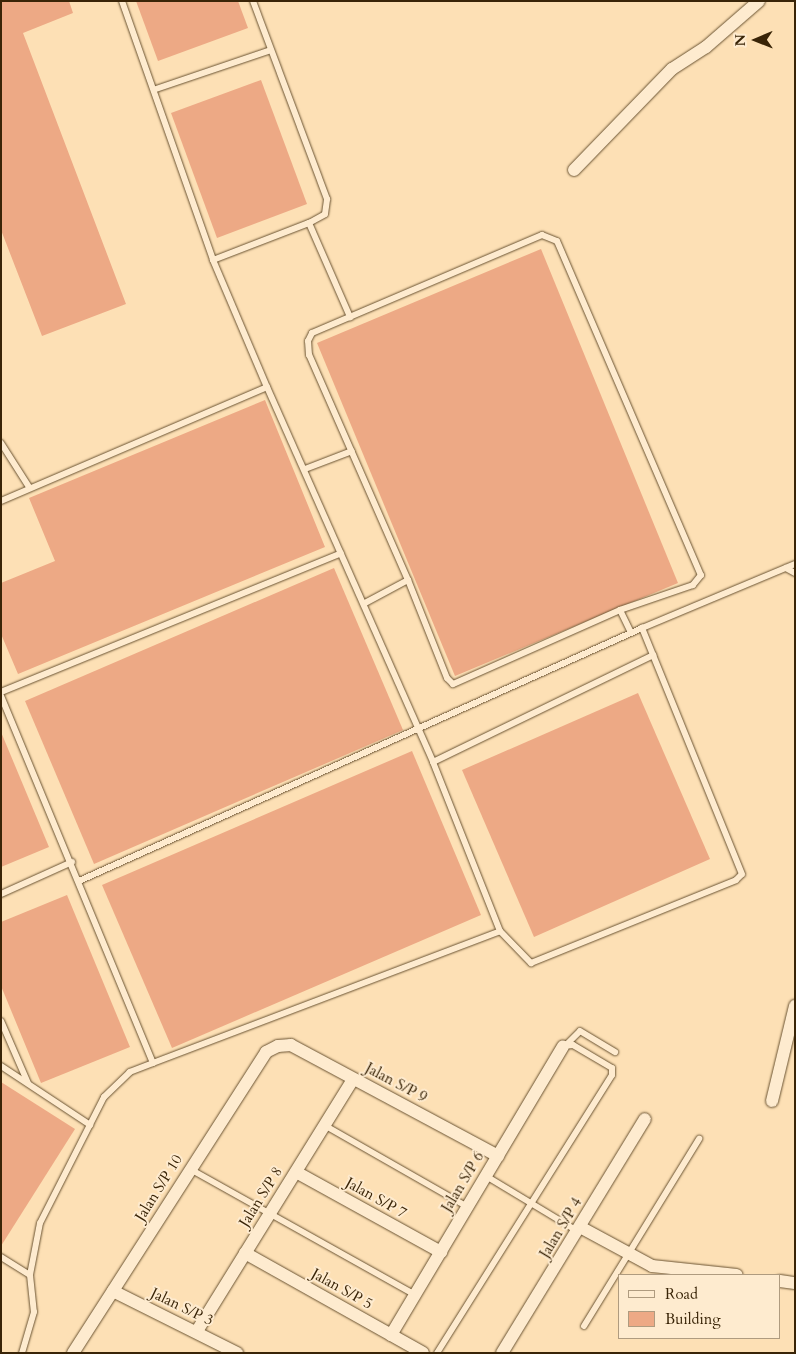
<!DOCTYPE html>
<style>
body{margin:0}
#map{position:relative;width:796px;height:1354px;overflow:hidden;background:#fde0b5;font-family:Cardo,serif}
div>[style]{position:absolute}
.building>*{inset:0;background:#eda985}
.roads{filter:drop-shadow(0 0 1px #6a5332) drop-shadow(0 0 1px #6a5332)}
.service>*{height:6px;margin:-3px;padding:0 3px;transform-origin:3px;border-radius:3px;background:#feebcf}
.minor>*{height:12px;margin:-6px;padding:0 6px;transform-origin:6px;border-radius:6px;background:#feebcf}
span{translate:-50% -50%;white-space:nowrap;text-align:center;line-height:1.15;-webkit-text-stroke:4px #feebcf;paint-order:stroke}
.street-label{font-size:15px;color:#392407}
.frame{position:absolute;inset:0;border:2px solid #392407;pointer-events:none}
.legend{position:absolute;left:618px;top:1274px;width:162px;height:65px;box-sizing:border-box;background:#feebcf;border:1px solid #af9b7f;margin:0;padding:6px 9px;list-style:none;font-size:15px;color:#392407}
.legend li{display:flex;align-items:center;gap:10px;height:25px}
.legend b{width:25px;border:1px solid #af9b7f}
.north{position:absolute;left:731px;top:15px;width:50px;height:50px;-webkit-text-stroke:4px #feebcf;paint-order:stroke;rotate:269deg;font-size:14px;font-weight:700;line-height:20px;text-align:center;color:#392407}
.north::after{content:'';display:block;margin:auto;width:18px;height:22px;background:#392407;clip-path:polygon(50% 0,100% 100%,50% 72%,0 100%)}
</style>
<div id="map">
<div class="building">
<i style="clip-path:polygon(1px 1px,69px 1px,73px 13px,23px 33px,126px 304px,42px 336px,1px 230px)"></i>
<i style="clip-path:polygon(136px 1px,238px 1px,248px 28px,158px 61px)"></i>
<i style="clip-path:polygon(261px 80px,307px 204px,217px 238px,171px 113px)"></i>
<i style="clip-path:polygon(541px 249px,678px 583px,455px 676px,317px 343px)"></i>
<i style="clip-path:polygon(265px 400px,325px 547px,18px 674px,1px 634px,1px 583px,55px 561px,29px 498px)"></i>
<i style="clip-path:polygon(334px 568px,403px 730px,94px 864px,25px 701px)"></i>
<i style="clip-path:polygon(638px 693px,710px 859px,534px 937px,462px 770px)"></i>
<i style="clip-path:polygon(1px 732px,49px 847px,1px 867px)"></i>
<i style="clip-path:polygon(412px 751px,481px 915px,172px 1048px,102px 885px)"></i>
<i style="clip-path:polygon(67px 895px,130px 1047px,41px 1083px,1px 986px,1px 922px)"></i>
<i style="clip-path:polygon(1px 1082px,75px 1129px,1px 1246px)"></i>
</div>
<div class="roads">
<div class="service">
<i style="left:122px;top:1px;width:275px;rotate:70.6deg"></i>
<i style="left:213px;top:260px;width:138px;rotate:67deg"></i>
<i style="left:267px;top:387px;width:410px;rotate:66.1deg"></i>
<i style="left:433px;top:762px;width:182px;rotate:68.4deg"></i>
<i style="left:500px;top:931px;width:45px;rotate:45.9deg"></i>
<i style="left:531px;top:963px;width:221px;rotate:-22deg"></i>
<i style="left:736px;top:880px;width:8px;rotate:-45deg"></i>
<i style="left:742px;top:874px;width:266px;rotate:-112.1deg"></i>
<i style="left:156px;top:89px;width:121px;rotate:-18.7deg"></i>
<i style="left:309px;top:223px;width:103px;rotate:66.4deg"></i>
<i style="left:542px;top:235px;width:16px;rotate:22deg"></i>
<i style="left:557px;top:241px;width:364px;rotate:66.7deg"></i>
<i style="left:701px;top:575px;width:13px;rotate:129deg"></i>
<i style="left:693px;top:585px;width:77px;rotate:161.1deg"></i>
<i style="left:620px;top:610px;width:183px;rotate:156.1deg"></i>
<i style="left:453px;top:684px;width:8px;rotate:-135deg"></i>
<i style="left:447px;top:678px;width:105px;rotate:-111.7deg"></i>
<i style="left:408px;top:580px;width:246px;rotate:-113.7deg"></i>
<i style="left:309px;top:355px;width:14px;rotate:-94deg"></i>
<i style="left:308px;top:341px;width:9px;rotate:-63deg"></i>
<i style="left:312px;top:333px;width:250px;rotate:-23.1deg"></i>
<i style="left:213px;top:260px;width:103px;rotate:-21.1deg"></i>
<i style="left:309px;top:223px;width:18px;rotate:-29deg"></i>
<i style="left:325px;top:214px;width:15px;rotate:-82deg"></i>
<i style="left:327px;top:199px;width:211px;rotate:-110.5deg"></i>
<i style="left:1px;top:443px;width:52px;rotate:57.5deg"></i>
<i style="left:305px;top:469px;width:50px;rotate:-21deg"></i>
<i style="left:1px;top:501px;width:289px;rotate:-23.2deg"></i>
<i style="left:786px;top:568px;width:10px;rotate:29deg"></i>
<i style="left:365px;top:603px;width:49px;rotate:-28.1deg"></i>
<i style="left:620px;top:610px;width:25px;rotate:64deg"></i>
<i style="left:1px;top:692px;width:367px;rotate:-22.2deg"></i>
<i style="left:1px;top:696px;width:397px;rotate:67.5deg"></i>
<i style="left:153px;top:1063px;width:25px;rotate:159deg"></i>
<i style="left:130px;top:1072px;width:36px;rotate:136deg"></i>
<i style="left:104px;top:1097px;width:141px;rotate:116.9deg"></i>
<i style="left:40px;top:1223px;width:53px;rotate:100.9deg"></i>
<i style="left:30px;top:1275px;width:37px;rotate:84deg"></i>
<i style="left:34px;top:1312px;width:43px;rotate:106.3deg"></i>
<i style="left:433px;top:762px;width:245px;rotate:-25.9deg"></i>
<i style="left:79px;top:881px;width:617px;rotate:-24.2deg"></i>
<i style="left:642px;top:628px;width:166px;rotate:-22.7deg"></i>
<i style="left:1px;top:894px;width:78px;rotate:-24.3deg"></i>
<i style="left:1px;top:1021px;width:68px;rotate:66.5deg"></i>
<i style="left:567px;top:1044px;width:18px;rotate:-45deg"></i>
<i style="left:580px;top:1031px;width:41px;rotate:31deg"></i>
<i style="left:153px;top:1063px;width:371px;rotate:-20.8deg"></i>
<i style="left:1px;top:1066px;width:107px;rotate:33.5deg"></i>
<i style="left:324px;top:1125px;width:166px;rotate:29.7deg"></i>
<i style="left:190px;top:1169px;width:258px;rotate:29.2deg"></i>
<i style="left:486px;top:1176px;width:106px;rotate:31.1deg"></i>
<i style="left:1px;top:1257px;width:34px;rotate:32deg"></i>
<i style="left:584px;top:1326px;width:220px;rotate:-58.4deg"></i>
<i style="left:437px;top:1353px;width:328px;rotate:-57.8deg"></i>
<i style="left:612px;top:1075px;width:7px;rotate:-90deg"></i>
<i style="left:612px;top:1068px;width:45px;rotate:-149.5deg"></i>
<i style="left:573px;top:1045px;width:10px;rotate:174deg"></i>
</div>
<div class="minor">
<i style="left:574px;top:170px;width:141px;rotate:-45.9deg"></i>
<i style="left:672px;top:69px;width:40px;rotate:-32.9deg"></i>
<i style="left:706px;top:47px;width:70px;rotate:-41deg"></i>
<i style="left:772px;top:1101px;width:98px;rotate:-76.4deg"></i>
<i style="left:296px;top:1172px;width:166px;rotate:28.9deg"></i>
<i style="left:580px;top:1227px;width:82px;rotate:28.4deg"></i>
<i style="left:652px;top:1266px;width:85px;rotate:6deg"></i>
<i style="left:245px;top:1253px;width:204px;rotate:29.3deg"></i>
<i style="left:780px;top:1281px;width:15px;rotate:8deg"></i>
<i style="left:113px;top:1291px;width:139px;rotate:26.6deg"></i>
<i style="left:197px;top:1331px;width:296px;rotate:-58.2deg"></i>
<i style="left:391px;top:1335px;width:336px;rotate:-59.2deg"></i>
<i style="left:73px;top:1353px;width:358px;rotate:-57.3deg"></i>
<i style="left:266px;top:1052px;width:13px;rotate:-27deg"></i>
<i style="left:278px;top:1046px;width:13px;rotate:-4deg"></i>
<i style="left:291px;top:1045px;width:235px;rotate:28.2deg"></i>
<i style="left:502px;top:1353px;width:274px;rotate:-58.6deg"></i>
</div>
</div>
<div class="street-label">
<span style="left:396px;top:1083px;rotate:28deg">Jalan S/P 9</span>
<span style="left:463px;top:1182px;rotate:-59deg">Jalan S/P 6</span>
<span style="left:159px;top:1188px;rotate:-58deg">Jalan S/P 10</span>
<span style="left:261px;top:1197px;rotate:-58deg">Jalan S/P 8</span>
<span style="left:376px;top:1198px;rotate:29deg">Jalan S/P 7</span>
<span style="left:561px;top:1228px;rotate:-59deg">Jalan S/P 4</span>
<span style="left:342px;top:1289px;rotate:29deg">Jalan S/P 5</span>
<span style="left:182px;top:1307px;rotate:26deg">Jalan S/P 3</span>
</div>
<div class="frame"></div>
<ul class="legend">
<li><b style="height:6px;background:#feebcf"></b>Road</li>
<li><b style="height:14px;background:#eda985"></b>Building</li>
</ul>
<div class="north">N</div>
</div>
